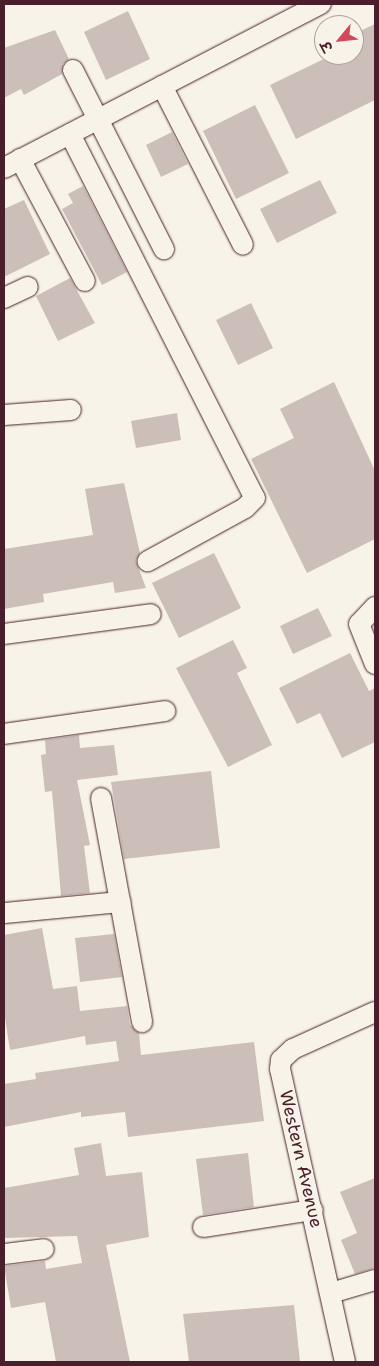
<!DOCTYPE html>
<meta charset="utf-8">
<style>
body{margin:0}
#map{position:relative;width:379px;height:1366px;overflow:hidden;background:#f7f3e8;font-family:"Shantell Sans","Playpen Sans Deva",sans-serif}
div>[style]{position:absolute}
.building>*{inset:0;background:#ccbfb9}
.roads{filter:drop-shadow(0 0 1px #4a1f2b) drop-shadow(0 0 1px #4a1f2b)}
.minor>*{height:20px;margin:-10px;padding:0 10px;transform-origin:10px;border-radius:10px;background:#f7f3e8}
span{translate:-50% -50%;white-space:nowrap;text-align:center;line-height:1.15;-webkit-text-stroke:4px #f7f3e8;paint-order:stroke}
.street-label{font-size:18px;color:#4a1f2b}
.frame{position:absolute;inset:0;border:5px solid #4a1f2b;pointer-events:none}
.north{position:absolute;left:314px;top:15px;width:50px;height:50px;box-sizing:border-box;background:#f7f3e8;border:1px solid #b29e9c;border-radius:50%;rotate:242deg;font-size:14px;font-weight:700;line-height:20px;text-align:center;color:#4a1f2b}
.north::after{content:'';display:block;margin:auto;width:18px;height:22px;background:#d1495b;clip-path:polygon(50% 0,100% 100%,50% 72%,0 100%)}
</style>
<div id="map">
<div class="building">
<i style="clip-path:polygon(128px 11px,150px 59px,106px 80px,84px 32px)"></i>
<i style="clip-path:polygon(375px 24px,375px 100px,296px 139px,270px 85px,332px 55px,354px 55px,354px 34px)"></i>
<i style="clip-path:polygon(55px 30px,69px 59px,63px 64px,62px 74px,24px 95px,21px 89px,4px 98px,4px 48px)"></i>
<i style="clip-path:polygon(255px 105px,289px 173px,236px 199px,203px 131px)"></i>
<i style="clip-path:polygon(172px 132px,188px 164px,161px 177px,146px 145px)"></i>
<i style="clip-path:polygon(320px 180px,337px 213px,277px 243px,260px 209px)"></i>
<i style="clip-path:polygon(83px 186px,127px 272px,102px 285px,62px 209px,73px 203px,68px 194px)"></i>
<i style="clip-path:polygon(24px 200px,50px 254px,4px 277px,4px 209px)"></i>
<i style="clip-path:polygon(70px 278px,95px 323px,58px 341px,36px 296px)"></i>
<i style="clip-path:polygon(251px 303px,273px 348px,238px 365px,216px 320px)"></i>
<i style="clip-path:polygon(334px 382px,375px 471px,375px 539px,307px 573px,251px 459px,294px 438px,280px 409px)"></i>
<i style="clip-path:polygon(177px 413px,181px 440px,136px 448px,131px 421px)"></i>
<i style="clip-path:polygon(124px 483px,140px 553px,136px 561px,146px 588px,115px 593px,113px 582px,43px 594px,44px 602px,4px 609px,4px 549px,93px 535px,85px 489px)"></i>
<i style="clip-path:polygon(214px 553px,241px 608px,179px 638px,152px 583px)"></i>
<i style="clip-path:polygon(318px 608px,332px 636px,293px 654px,280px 626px)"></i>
<i style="clip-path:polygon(233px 640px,247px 668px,237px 673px,272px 745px,228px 767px,176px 668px)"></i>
<i style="clip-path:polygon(350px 653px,369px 691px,375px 688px,375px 742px,342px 758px,320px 713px,297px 724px,279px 688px)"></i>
<i style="clip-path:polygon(79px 735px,80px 748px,114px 745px,118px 775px,77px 780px,90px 845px,84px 846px,90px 893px,61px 896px,52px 791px,45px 792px,41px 755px,46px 754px,45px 740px)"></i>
<i style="clip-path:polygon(211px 771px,220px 848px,124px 859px,111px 782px)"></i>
<i style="clip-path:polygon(42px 928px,53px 989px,77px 986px,80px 1011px,127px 1006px,130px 1025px,139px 1033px,141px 1055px,254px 1042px,264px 1121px,128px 1137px,125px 1112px,81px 1117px,81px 1112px,4px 1127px,4px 1084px,36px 1079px,35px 1073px,119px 1061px,116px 1041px,86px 1045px,85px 1036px,10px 1050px,4px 1012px,4px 935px)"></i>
<i style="clip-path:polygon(114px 934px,122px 977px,80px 982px,75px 938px)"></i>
<i style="clip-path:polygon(101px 1143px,106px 1176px,142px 1172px,149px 1237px,106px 1245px,130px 1362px,56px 1362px,45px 1302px,11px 1308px,4px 1266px,45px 1261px,46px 1269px,82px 1263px,77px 1236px,4px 1238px,4px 1188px,79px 1175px,74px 1148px)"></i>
<i style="clip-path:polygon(248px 1153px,254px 1207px,203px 1215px,196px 1159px)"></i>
<i style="clip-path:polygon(375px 1178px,375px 1268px,355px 1274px,341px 1240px,357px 1233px,340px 1192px)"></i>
<i style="clip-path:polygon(294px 1305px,300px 1362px,189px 1362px,183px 1314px)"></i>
</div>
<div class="roads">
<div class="minor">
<i style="left:73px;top:70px;width:201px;rotate:63.1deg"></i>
<i style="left:162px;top:86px;width:178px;rotate:63deg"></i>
<i style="left:70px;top:134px;width:408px;rotate:63.1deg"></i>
<i style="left:255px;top:498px;width:14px;rotate:135deg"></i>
<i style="left:245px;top:508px;width:111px;rotate:151.3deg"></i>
<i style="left:20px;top:159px;width:138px;rotate:62deg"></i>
<i style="left:4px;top:168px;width:357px;rotate:-27.4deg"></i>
<i style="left:4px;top:298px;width:26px;rotate:-25deg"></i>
<i style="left:4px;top:415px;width:67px;rotate:-4.3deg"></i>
<i style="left:375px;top:607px;width:23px;rotate:133deg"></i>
<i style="left:359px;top:624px;width:43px;rotate:68.2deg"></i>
<i style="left:4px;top:634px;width:148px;rotate:-7.7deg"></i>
<i style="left:4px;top:734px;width:163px;rotate:-8.1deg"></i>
<i style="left:101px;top:798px;width:228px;rotate:79.6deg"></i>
<i style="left:4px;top:913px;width:117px;rotate:-5.4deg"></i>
<i style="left:203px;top:1227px;width:111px;rotate:-8.8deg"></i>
<i style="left:4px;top:1254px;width:40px;rotate:-7.1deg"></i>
<i style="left:331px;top:1293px;width:46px;rotate:-16.5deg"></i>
<i style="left:345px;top:1362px;width:300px;rotate:-102.5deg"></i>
<i style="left:280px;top:1069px;width:9px;rotate:-84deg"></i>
<i style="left:281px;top:1060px;width:16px;rotate:-43deg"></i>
<i style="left:293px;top:1049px;width:90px;rotate:-24.3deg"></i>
</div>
</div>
<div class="street-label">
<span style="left:301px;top:1159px;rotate:77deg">Western Avenue</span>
</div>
<div class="frame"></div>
<div class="north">उ</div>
</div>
